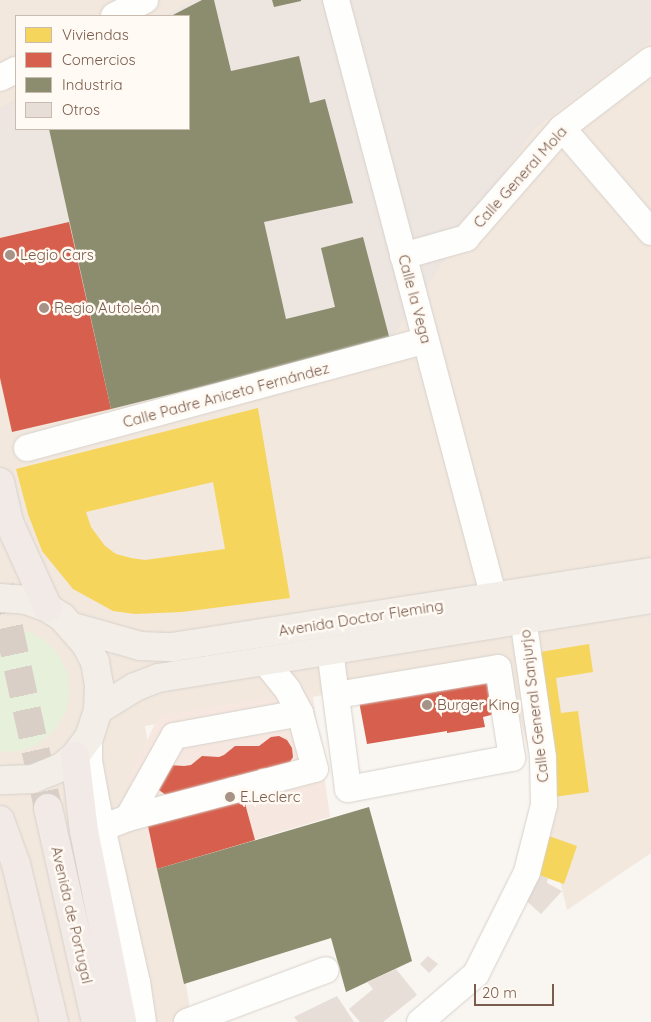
<!DOCTYPE html>
<meta charset="utf-8">
<style>
body{margin:0}
#map{position:relative;width:651px;height:1022px;overflow:hidden;background:#f9f5f0;font-family:Quicksand,sans-serif}
div>[style]{position:absolute}
.residential>*{inset:0;background:#f2e8de}
.commercial>*{inset:0;background:#f6e8e1}
.industrial>*{inset:0;background:#ede5e0}
.green>*{inset:0;background:#e7f0db}
.homes>*{inset:0;background:#f6d55c}
.shops>*{inset:0;background:#d6604d}
.industry>*{inset:0;background:#8c8c6e}
.building>*{inset:0;background:#e6ded7}
.highway-tunnel>*{height:28px;margin-top:-14px;transform-origin:0;background:repeating-linear-gradient(90deg,#d9cfc7 0 28px,transparent 0 42px)}
.roads{filter:drop-shadow(0 0 1px #d7d1cb) drop-shadow(0 0 1px #d7d1cb)}
.minor>*{height:26px;margin:-13px;padding:0 13px;transform-origin:13px;border-radius:13px;background:#fefefd}
.major>*{height:28px;margin:-14px;padding:0 14px;transform-origin:14px;border-radius:14px;background:#f3eee8}
.highway>*{height:28px;margin:-14px;padding:0 14px;transform-origin:14px;border-radius:14px;background:#f2eae7}
.dots>*{width:14px;height:14px;translate:-50% -50%;box-sizing:border-box;border:2px solid #fffaf3;border-radius:50%}
span{translate:-50% -50%;white-space:nowrap;text-align:center;line-height:1.15;-webkit-text-stroke:5px #fffaf3;paint-order:stroke}
.street-label{font-size:15px;color:#7a5c4d}
.poi-label{font-size:15px;color:#7a5c4d}
.left{translate:0 -50%;text-align:left}
.legend{position:absolute;left:15px;top:15px;width:175px;height:115px;box-sizing:border-box;background:#fffaf3;border:1px solid #cabbb1;margin:0;padding:6px 9px;list-style:none;font-size:15px;color:#7a5c4d}
.legend li{display:flex;align-items:center;gap:10px;height:25px}
.legend b{width:25px;border:1px solid #cabbb1}
.scale{position:absolute;left:474px;top:984px;width:80px;height:22px;box-sizing:border-box;border:2px solid #7a5c4d;border-top:0;padding-left:6px;font-size:15px;line-height:18px;white-space:nowrap;color:#7a5c4d;-webkit-text-stroke:4px #fffaf3;paint-order:stroke}
</style>
<div id="map">
<div class="residential">
<i style="clip-path:polygon(evenodd,0 0,651px 0,651px 853px,567px 910px,507px 663px,145px 726px,192px 1022px,0 1022px,0 0,16px 16px,189px 16px,189px 129px,16px 129px,16px 16px)"></i>
</div>
<div class="commercial">
<i style="clip-path:polygon(312px 690px,330px 817px,157px 869px,128px 778px,159px 716px)"></i>
</div>
<div class="industrial">
<i style="clip-path:polygon(194px 0,651px 0,651px 40px,535px 128px,390px 340px,12px 432px,0 378px,0 108px,16px 99px,16px 129px,189px 129px,189px 16px,164px 16px)"></i>
</div>
<div class="green">
<i style="clip-path:polygon(14px 628px,32px 633px,48px 643px,60px 657px,68px 675px,69px 695px,65px 714px,54px 731px,38px 744px,20px 751px,0 752px,0 629px)"></i>
</div>
<div class="homes">
<i style="clip-path:polygon(evenodd,258px 408px,290px 598px,182px 612px,135px 614px,113px 611px,73px 589px,42px 551px,28px 514px,16px 469px,258px 408px,213px 482px,225px 549px,145px 560px,131px 558px,116px 554px,105px 546px,91px 527px,86px 512px,213px 482px)"></i>
<i style="clip-path:polygon(589px 644px,593px 672px,556px 678px,561px 713px,578px 711px,589px 792px,554px 797px,534px 653px)"></i>
<i style="clip-path:polygon(546px 835px,577px 846px,564px 884px,533px 873px)"></i>
</div>
<div class="shops">
<i style="clip-path:polygon(69px 222px,111px 409px,12px 432px,0 378px,0 238px)"></i>
<i style="clip-path:polygon(475px 676px,476px 685px,490px 683px,495px 714px,483px 717px,485px 727px,447px 733px,447px 731px,367px 744px,358px 696px)"></i>
<i style="clip-path:polygon(279px 736px,287px 740px,292px 748px,293px 757px,288px 765px,273px 771px,266px 768px,259px 769px,255px 774px,239px 779px,231px 777px,225px 779px,221px 784px,170px 798px,159px 790px,157px 783px,169px 765px,184px 766px,191px 765px,202px 756px,219px 757px,224px 755px,235px 746px,259px 746px,271px 737px)"></i>
<i style="clip-path:polygon(244px 800px,255px 840px,157px 869px,148px 826px)"></i>
</div>
<div class="industry">
<i style="clip-path:polygon(202px 0,214px 0,231px 71px,299px 56px,310px 103px,325px 99px,353px 203px,264px 222px,286px 319px,335px 307px,321px 248px,363px 237px,390px 340px,111px 409px,49px 129px,189px 129px,189px 16px,171px 16px)"></i>
<i style="clip-path:polygon(272px 0,301px 0,301px 1px,274px 7px)"></i>
<i style="clip-path:polygon(369px 807px,412px 961px,346px 992px,331px 938px,184px 984px,157px 869px)"></i>
</div>
<div class="building">
<i style="clip-path:polygon(533px 873px,548px 878px,547px 883px,562px 891px,541px 914px,522px 897px)"></i>
<i style="clip-path:polygon(428px 956px,438px 964px,429px 973px,420px 964px)"></i>
<i style="clip-path:polygon(396px 969px,417px 995px,383px 1022px,360px 1022px,349px 1009px,373px 989px,367px 982px)"></i>
<i style="clip-path:polygon(337px 996px,354px 1022px,298px 1022px,294px 1017px)"></i>
</div>
<div class="highway-tunnel">
<i style="left:0;top:586px;width:227px;rotate:77.8deg"></i>
</div>
<div class="roads">
<div class="minor">
<i style="left:336px;top:0;width:619px;rotate:75.2deg"></i>
<i style="left:114px;top:16px;width:35px;rotate:-27deg"></i>
<i style="left:0;top:78px;width:18px;rotate:-27deg"></i>
<i style="left:562px;top:128px;width:137px;rotate:49.4deg"></i>
<i style="left:403px;top:256px;width:66px;rotate:-15.9deg"></i>
<i style="left:466px;top:238px;width:146px;rotate:-48.9deg"></i>
<i style="left:562px;top:128px;width:112px;rotate:-37.4deg"></i>
<i style="left:27px;top:448px;width:413px;rotate:-15.1deg"></i>
<i style="left:330px;top:650px;width:140px;rotate:82.6deg"></i>
<i style="left:348px;top:789px;width:167px;rotate:-10.7deg"></i>
<i style="left:512px;top:758px;width:91px;rotate:-98.8deg"></i>
<i style="left:498px;top:668px;width:164px;rotate:170.5deg"></i>
<i style="left:89px;top:737px;width:24px;rotate:90deg"></i>
<i style="left:89px;top:761px;width:45px;rotate:79.7deg"></i>
<i style="left:97px;top:805px;width:181px;rotate:77.3deg"></i>
<i style="left:137px;top:982px;width:40px;rotate:81.5deg"></i>
<i style="left:128px;top:818px;width:193px;rotate:-14.7deg"></i>
<i style="left:315px;top:769px;width:58px;rotate:-105deg"></i>
<i style="left:102px;top:828px;width:28px;rotate:-21deg"></i>
<i style="left:128px;top:818px;width:94px;rotate:-60.7deg"></i>
<i style="left:174px;top:736px;width:128px;rotate:-10.3deg"></i>
<i style="left:300px;top:713px;width:26px;rotate:-118deg"></i>
<i style="left:288px;top:690px;width:36px;rotate:-129deg"></i>
<i style="left:187px;top:1022px;width:148px;rotate:-20.5deg"></i>
<i style="left:420px;top:1022px;width:74px;rotate:-40.6deg"></i>
<i style="left:476px;top:974px;width:114px;rotate:-63.4deg"></i>
<i style="left:527px;top:872px;width:69px;rotate:-75.8deg"></i>
<i style="left:544px;top:805px;width:48px;rotate:-91.2deg"></i>
<i style="left:543px;top:757px;width:139px;rotate:-98.2deg"></i>
</div>
<div class="major">
<i style="left:0;top:598px;width:26px;rotate:4deg"></i>
<i style="left:26px;top:600px;width:23px;rotate:20deg"></i>
<i style="left:48px;top:608px;width:17px;rotate:33deg"></i>
<i style="left:62px;top:617px;width:35px;rotate:49deg"></i>
<i style="left:85px;top:643px;width:21px;rotate:62deg"></i>
<i style="left:95px;top:662px;width:23px;rotate:80deg"></i>
<i style="left:99px;top:685px;width:25px;rotate:92deg"></i>
<i style="left:98px;top:710px;width:28px;rotate:108deg"></i>
<i style="left:89px;top:737px;width:24px;rotate:126deg"></i>
<i style="left:75px;top:756px;width:17px;rotate:140deg"></i>
<i style="left:62px;top:767px;width:31px;rotate:158deg"></i>
<i style="left:33px;top:779px;width:33px;rotate:178deg"></i>
<i style="left:73px;top:627px;width:70px;rotate:15.8deg"></i>
<i style="left:140px;top:646px;width:33px;rotate:2deg"></i>
<i style="left:173px;top:647px;width:484px;rotate:-8.9deg"></i>
<i style="left:98px;top:710px;width:44px;rotate:-31.9deg"></i>
<i style="left:135px;top:687px;width:25px;rotate:-21deg"></i>
<i style="left:158px;top:678px;width:499px;rotate:-9.1deg"></i>
</div>
<div class="highway">
<i style="left:0;top:482px;width:41px;rotate:77.3deg"></i>
<i style="left:9px;top:522px;width:94px;rotate:65.6deg"></i>
<i style="left:75px;top:756px;width:76px;rotate:83.2deg"></i>
<i style="left:84px;top:831px;width:195px;rotate:78.7deg"></i>
<i style="left:48px;top:808px;width:219px;rotate:77.4deg"></i>
<i style="left:0;top:820px;width:47px;rotate:70deg"></i>
<i style="left:16px;top:864px;width:163px;rotate:76.5deg"></i>
</div>
</div>
<div class="dots">
<i style="left:10px;top:255px;background:#a69286"></i>
<i style="left:44px;top:308px;background:#a69286"></i>
<i style="left:427px;top:705px;background:#a69286"></i>
<i style="left:230px;top:797px;background:#a69286"></i>
</div>
<div class="street-label">
<span style="left:520px;top:177px;rotate:-48deg">Calle General Mola</span>
<span style="left:415px;top:299px;rotate:75deg">Calle la Vega</span>
<span style="left:226px;top:395px;rotate:-15deg">Calle Padre Aniceto Fernández</span>
<span style="left:361px;top:618px;rotate:-9deg">Avenida Doctor Fleming</span>
<span style="left:534px;top:706px;rotate:-97deg">Calle General Sanjurjo</span>
<span style="left:72px;top:915px;rotate:77deg">Avenida de Portugal</span>
</div>
<div class="poi-label">
<span class="left" style="left:20px;top:255px">Legio Cars</span>
<span class="left" style="left:54px;top:308px">Regio Autoleón</span>
<span class="left" style="left:437px;top:705px">Burger King</span>
<span class="left" style="left:240px;top:797px">E.Leclerc</span>
</div>
<ul class="legend">
<li><b style="height:14px;background:#f6d55c"></b>Viviendas</li>
<li><b style="height:14px;background:#d6604d"></b>Comercios</li>
<li><b style="height:14px;background:#8c8c6e"></b>Industria</li>
<li><b style="height:14px;background:#e6ded7"></b>Otros</li>
</ul>
<div class="scale">20 m</div>
</div>
